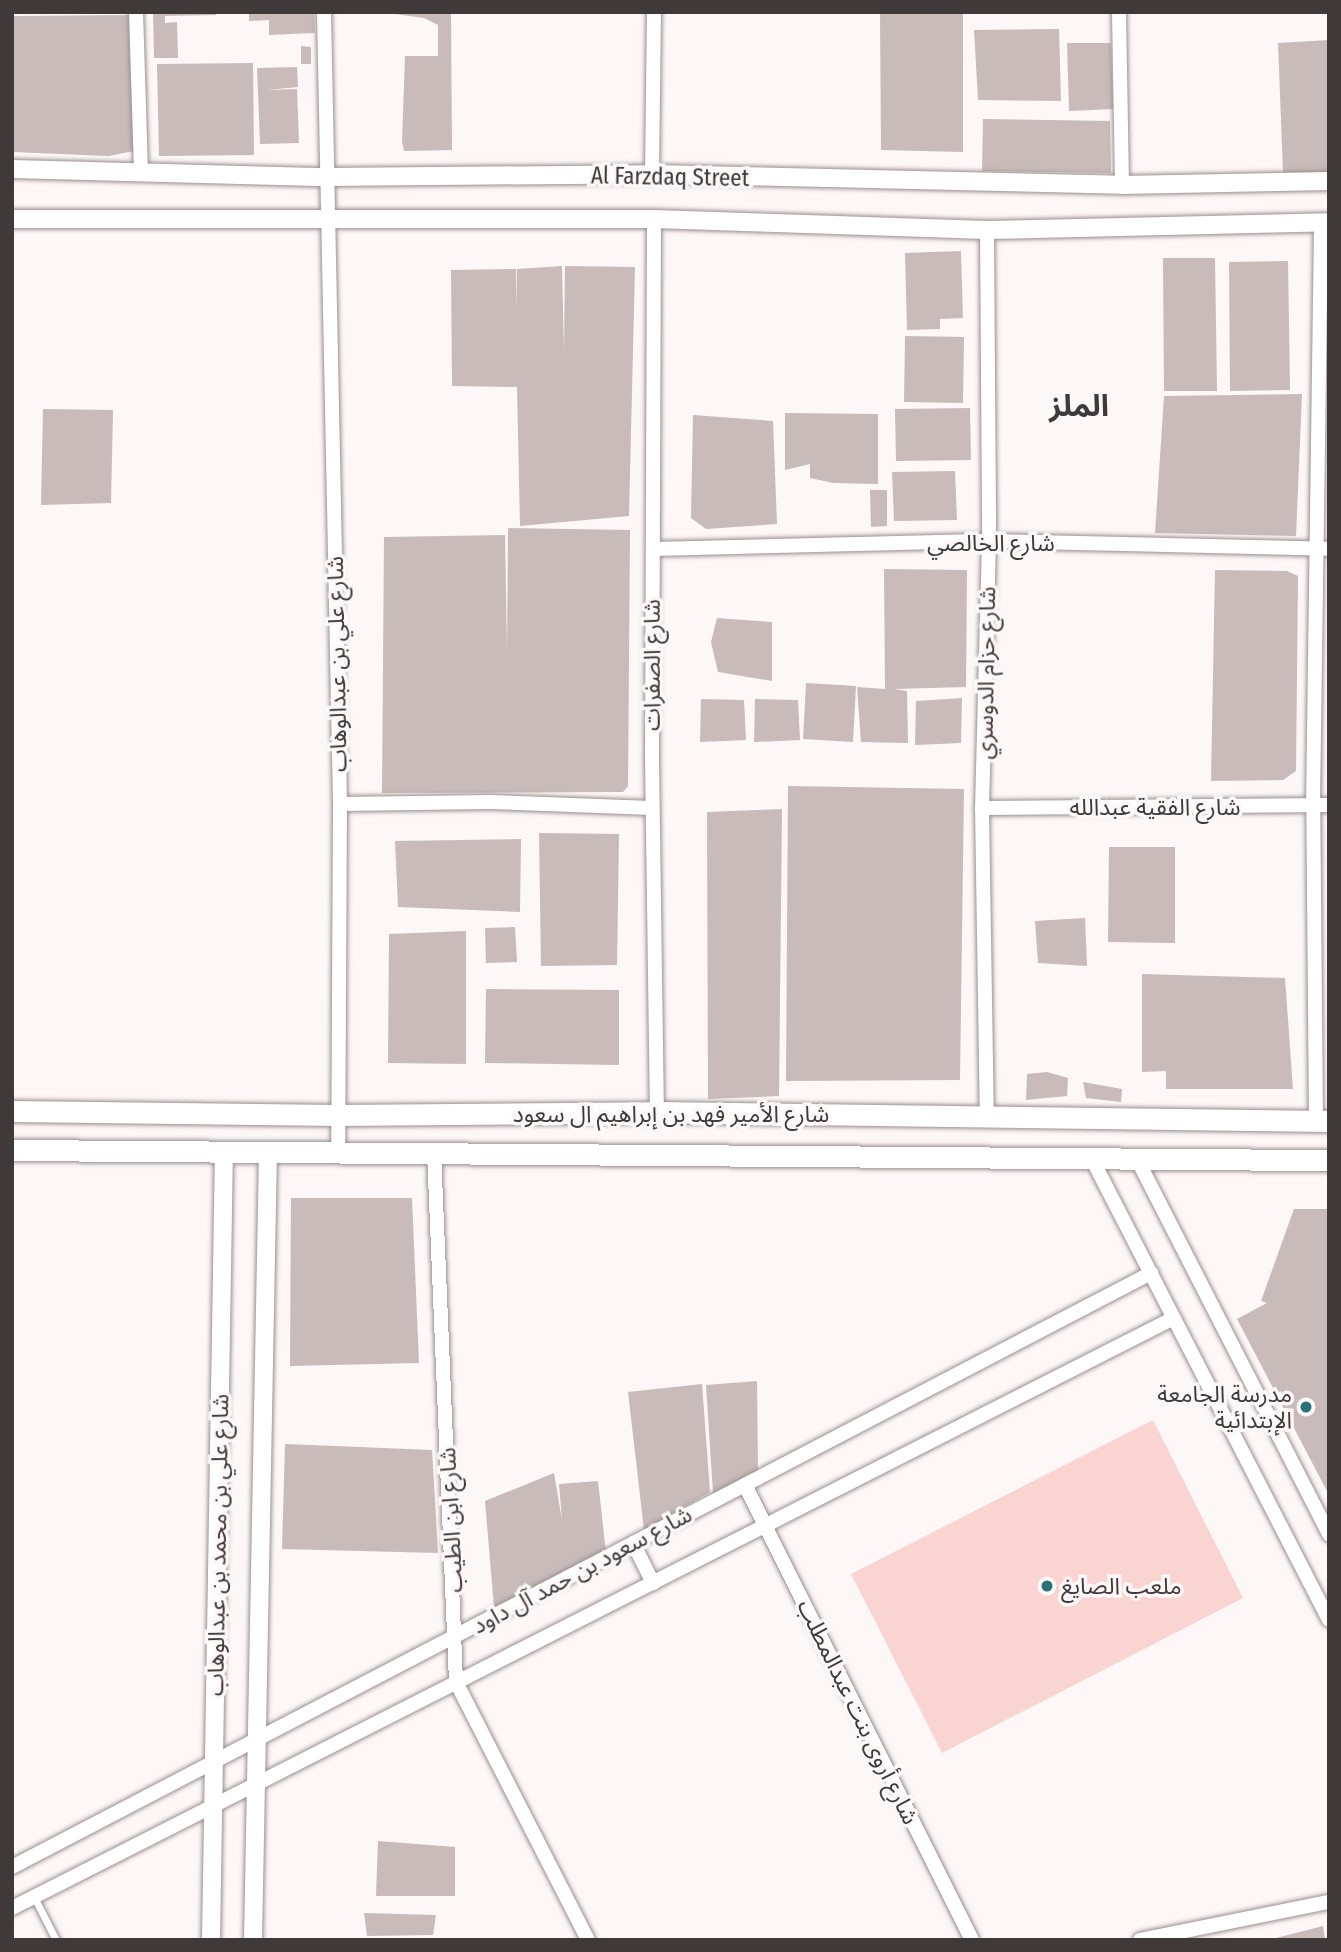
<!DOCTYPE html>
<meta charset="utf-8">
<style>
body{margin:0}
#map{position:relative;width:1341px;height:1952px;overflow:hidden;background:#fdf7f7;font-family:"Fira Sans Condensed","Noto Sans Arabic",sans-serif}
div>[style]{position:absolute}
.green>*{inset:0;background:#fad4d1}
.building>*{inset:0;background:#c8bbb9}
.roads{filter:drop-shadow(0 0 2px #9b8e8d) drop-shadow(0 0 2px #9b8e8d)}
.service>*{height:7px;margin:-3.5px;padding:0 3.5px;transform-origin:3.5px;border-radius:3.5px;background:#fff}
.minor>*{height:14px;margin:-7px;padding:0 7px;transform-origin:7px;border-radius:7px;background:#fff}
.tertiary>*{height:18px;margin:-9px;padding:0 9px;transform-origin:9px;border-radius:9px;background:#fff}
.secondary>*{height:21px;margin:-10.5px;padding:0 10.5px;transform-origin:10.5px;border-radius:10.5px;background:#fff}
.dots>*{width:19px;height:19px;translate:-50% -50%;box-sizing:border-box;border:4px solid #fdf7f7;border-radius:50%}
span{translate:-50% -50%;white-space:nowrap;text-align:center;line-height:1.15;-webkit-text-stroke:7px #fdf7f7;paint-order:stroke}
.street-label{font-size:23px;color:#3f3939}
.poi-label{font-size:23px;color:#3f3939}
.right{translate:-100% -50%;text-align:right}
.left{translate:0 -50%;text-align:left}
.district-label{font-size:30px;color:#3f3939;font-weight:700}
.frame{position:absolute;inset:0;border:14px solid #3f3939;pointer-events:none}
</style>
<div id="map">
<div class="green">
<i style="clip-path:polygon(1153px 1420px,1243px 1598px,942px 1753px,851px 1574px)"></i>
</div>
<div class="building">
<i style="clip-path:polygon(153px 12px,216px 12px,216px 15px,165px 16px,165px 23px,177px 22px,178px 58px,154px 58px)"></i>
<i style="clip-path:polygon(249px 12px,314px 12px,315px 33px,269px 35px,269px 20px,249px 21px)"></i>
<i style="clip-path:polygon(381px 12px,451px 12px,452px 150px,404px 151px,402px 141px,405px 56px,438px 56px,438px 25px,424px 18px)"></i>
<i style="clip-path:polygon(880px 12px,963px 12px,963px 152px,881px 150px)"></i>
<i style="clip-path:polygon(129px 15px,134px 151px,109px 156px,12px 152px,12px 16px)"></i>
<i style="clip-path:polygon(1059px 29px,1061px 101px,978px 100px,974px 30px)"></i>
<i style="clip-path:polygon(1329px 40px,1329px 174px,1283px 172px,1278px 43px)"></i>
<i style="clip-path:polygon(1067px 43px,1111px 43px,1113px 109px,1069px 111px)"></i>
<i style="clip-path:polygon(301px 46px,311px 47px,311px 64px,301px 64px)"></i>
<i style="clip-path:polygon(253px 63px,254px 155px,159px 156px,157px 64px)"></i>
<i style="clip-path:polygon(297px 67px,298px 87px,267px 90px,297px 89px,299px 143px,260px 144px,257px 68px)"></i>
<i style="clip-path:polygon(983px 119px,1110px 121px,1111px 173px,982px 171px)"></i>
<i style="clip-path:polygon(961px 251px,963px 318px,940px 319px,940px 329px,907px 330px,905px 253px)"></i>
<i style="clip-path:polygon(1163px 258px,1215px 258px,1217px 391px,1164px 391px)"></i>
<i style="clip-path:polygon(1288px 261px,1290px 390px,1230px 391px,1229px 262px)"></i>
<i style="clip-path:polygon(562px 266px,564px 351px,565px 266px,635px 267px,629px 516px,520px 526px,517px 387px,452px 386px,451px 270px,516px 269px,517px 309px,517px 269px)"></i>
<i style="clip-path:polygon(905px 336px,964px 337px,963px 403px,904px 402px)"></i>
<i style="clip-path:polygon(1302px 394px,1296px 536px,1155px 533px,1164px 396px)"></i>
<i style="clip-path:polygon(970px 408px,971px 460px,896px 461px,895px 409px)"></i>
<i style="clip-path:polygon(43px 409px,113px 410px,111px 503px,41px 505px)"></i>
<i style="clip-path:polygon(785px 413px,878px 414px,878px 484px,833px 483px,810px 478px,810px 464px,785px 470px)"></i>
<i style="clip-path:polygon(693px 415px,773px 421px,777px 524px,706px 529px,691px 518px)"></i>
<i style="clip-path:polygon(955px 471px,957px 520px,894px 521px,892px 472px)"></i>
<i style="clip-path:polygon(870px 490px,887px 490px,887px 526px,871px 527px)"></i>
<i style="clip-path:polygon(508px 528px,630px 530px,628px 786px,623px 792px,382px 793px,384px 537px,505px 535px,507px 651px)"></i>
<i style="clip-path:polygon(884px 569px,967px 570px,966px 687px,894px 689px,907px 691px,908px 743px,861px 742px,857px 687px,885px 689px)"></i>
<i style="clip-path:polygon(1215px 570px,1287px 571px,1298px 576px,1296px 771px,1283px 780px,1211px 781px)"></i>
<i style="clip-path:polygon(717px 618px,772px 622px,772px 681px,718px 672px,711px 642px)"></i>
<i style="clip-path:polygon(806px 683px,856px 686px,853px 742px,803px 739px)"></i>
<i style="clip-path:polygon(962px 698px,961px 743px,915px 745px,916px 701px)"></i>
<i style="clip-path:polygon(701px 699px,744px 700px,746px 740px,700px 742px)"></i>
<i style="clip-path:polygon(755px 699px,798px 700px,800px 740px,754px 742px)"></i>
<i style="clip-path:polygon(788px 786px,964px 789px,960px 1080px,786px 1081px)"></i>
<i style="clip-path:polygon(782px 809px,779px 1096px,708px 1099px,707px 812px)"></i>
<i style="clip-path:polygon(539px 833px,619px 834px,617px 965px,541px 966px)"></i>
<i style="clip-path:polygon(521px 839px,520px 912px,398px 907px,395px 841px)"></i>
<i style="clip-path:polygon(1109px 847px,1175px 847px,1175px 943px,1108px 942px)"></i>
<i style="clip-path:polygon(1085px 918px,1087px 966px,1038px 963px,1035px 921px)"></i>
<i style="clip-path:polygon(515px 927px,517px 962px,486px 963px,485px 928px)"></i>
<i style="clip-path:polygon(466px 931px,466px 1064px,388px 1063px,389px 934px)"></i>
<i style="clip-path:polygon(1142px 974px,1285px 978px,1293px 1089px,1166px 1089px,1166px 1071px,1142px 1072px)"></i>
<i style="clip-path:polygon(486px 989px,619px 990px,619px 1065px,485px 1063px)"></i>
<i style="clip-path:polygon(1047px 1072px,1068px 1078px,1067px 1096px,1026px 1100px,1027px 1074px)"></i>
<i style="clip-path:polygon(1083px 1082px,1122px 1089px,1121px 1102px,1086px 1098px)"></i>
<i style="clip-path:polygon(291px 1198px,412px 1198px,419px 1363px,290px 1366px)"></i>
<i style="clip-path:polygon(1294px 1209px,1329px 1209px,1329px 1495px,1237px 1319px,1267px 1303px,1261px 1301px)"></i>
<i style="clip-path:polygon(757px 1381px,758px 1472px,713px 1493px,706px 1385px)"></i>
<i style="clip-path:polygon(702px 1384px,710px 1492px,644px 1530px,628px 1392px)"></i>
<i style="clip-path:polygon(285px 1444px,432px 1450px,438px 1553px,282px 1549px)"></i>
<i style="clip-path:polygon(554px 1473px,562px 1520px,559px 1484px,598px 1481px,606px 1553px,494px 1607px,485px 1501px)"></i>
<i style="clip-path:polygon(378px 1841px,455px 1847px,455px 1896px,376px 1896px)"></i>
<i style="clip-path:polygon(364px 1913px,436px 1915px,433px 1935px,367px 1936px)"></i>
<i style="clip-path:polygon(1323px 1926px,1325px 1940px,1272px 1940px,1272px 1939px)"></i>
</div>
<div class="roads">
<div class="service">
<i style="left:34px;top:1897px;width:48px;rotate:62.9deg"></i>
</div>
<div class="minor">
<i style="left:136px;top:12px;width:162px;rotate:88.2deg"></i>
<i style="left:324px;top:12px;width:792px;rotate:88.84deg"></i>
<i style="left:340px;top:804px;width:348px;rotate:90.3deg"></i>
<i style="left:1119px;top:12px;width:173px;rotate:89deg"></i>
<i style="left:652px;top:174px;width:162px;rotate:-89.3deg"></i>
<i style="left:654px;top:219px;width:540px;rotate:90.21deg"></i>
<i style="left:652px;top:759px;width:353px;rotate:89.2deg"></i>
<i style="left:987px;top:230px;width:311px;rotate:89.6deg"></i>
<i style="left:989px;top:541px;width:267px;rotate:91.5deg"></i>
<i style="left:982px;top:808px;width:308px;rotate:89.1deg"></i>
<i style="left:653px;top:549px;width:336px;rotate:-1.4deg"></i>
<i style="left:989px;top:541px;width:340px;rotate:1.3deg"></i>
<i style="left:340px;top:804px;width:151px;rotate:-0.8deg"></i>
<i style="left:491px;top:802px;width:161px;rotate:2.1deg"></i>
<i style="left:982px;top:808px;width:347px;rotate:-0.5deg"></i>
<i style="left:1316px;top:1121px;width:316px;rotate:-90.5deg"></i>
<i style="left:1313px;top:805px;width:583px;rotate:-89.21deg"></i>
<i style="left:434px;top:1152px;width:530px;rotate:87.62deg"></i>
<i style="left:456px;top:1682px;width:290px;rotate:62.9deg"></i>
<i style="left:1137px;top:1159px;width:422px;rotate:62.9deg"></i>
<i style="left:1093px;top:1161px;width:516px;rotate:62.79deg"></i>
<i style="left:745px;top:1485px;width:508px;rotate:63.49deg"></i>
<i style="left:633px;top:1543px;width:45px;rotate:63.4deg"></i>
<i style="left:12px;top:1867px;width:1285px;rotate:-27.54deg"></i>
<i style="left:12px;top:1908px;width:1303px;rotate:-26.92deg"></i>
<i style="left:1140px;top:1940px;width:193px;rotate:-11.4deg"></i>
</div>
<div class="tertiary">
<i style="left:12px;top:169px;width:314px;rotate:1.5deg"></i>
<i style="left:326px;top:177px;width:326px;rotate:-0.5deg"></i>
<i style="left:652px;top:174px;width:470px;rotate:1.3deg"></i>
<i style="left:1122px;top:185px;width:207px;rotate:-1.1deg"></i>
<i style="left:12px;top:219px;width:642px"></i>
<i style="left:654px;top:219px;width:333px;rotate:1.9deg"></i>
<i style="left:987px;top:230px;width:342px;rotate:-1.3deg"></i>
<i style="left:211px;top:1940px;width:789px;rotate:-89.06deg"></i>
<i style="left:253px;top:1940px;width:789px;rotate:-88.91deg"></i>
</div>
<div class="secondary">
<i style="left:12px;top:1111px;width:326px;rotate:0.7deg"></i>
<i style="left:338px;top:1115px;width:319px;rotate:-0.5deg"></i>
<i style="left:657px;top:1112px;width:672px;rotate:0.77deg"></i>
<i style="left:12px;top:1150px;width:1317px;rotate:0.44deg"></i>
</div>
</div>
<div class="dots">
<i style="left:1306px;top:1407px;background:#297279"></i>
<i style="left:1047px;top:1586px;background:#297279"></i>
</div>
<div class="street-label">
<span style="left:670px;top:177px;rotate:1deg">Al Farzdaq Street</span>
<span style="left:991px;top:543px">شارع الخالصي</span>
<span style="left:337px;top:664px;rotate:-91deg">شارع علي بن عبدالوهاب</span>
<span style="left:652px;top:665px;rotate:-90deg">شارع الصفرات</span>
<span style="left:986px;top:673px;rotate:-89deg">شارع حزام الدوسري</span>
<span style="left:1155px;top:807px">شارع الفقية عبدالله</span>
<span style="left:671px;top:1114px">شارع الأمير فهد بن إبراهيم ال سعود</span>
<span style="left:451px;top:1520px;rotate:-93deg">شارع ابن الطيب</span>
<span style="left:218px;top:1545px;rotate:-89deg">شارع علي بن محمد بن عبدالوهاب</span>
<span style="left:582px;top:1570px;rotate:-28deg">شارع سعود بن حمد آل داود</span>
<span style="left:858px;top:1712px;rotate:64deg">شارع أروى بنت عبدالمطلب</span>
</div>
<div class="poi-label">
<span class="right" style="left:1292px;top:1407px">مدرسة الجامعة<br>الإبتدائية</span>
<span class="left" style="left:1061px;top:1586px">ملعب الصايغ</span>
</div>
<div class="district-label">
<span style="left:1079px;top:406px">الملز</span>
</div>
<div class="frame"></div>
</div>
